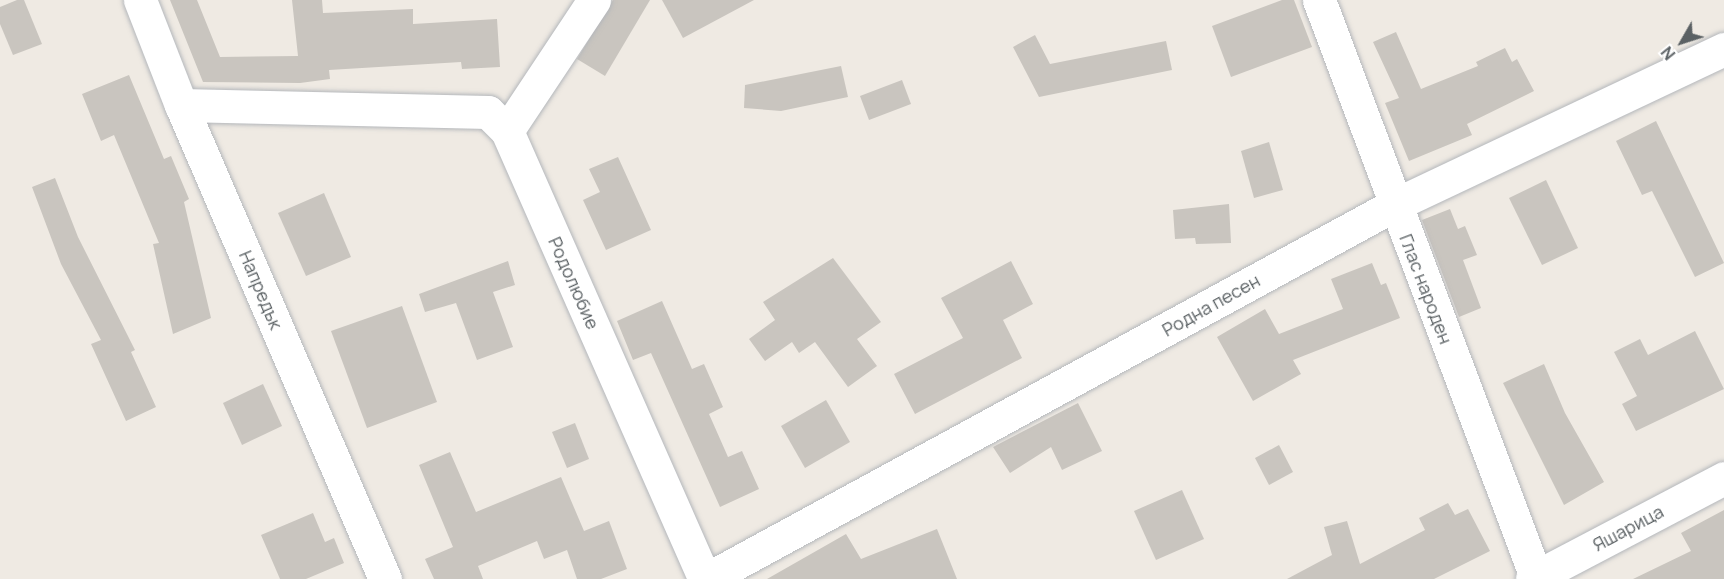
<!DOCTYPE html>
<meta charset="utf-8">
<style>
body{margin:0}
#map{position:relative;width:1724px;height:579px;overflow:hidden;background:#efeae3;font-family:Manrope,sans-serif}
div>[style]{position:absolute}
.building>*{inset:0;background:#c9c5bf}
.roads{filter:drop-shadow(0 0 2px #b4b7bb) drop-shadow(0 0 2px #b4b7bb)}
.minor>*{height:33px;margin:-16.5px;padding:0 16.5px;transform-origin:16.5px;border-radius:16.5px;background:#fff}
span{translate:-50% -50%;white-space:nowrap;text-align:center;line-height:1.15;-webkit-text-stroke:4.5px #fff;paint-order:stroke}
.street-label{font-size:18px;color:#5b6164}
.north{position:absolute;left:1652px;top:12px;width:60px;height:60px;-webkit-text-stroke:4px #fff;paint-order:stroke;rotate:231deg;font-size:16px;font-weight:700;line-height:24px;text-align:center;color:#5b6164}
.north::after{content:'';display:block;margin:auto;width:21px;height:27px;background:#5b6164;clip-path:polygon(50% 0,100% 100%,50% 72%,0 100%)}
</style>
<div id="map">
<div class="building">
<i style="clip-path:polygon(17px 0,24px 0,42px 44px,13px 55px,0 24px,0 7px)"></i>
<i style="clip-path:polygon(170px 0,197px 0,220px 57px,298px 56px,292px 0,322px 0,323px 13px,413px 9px,413px 24px,497px 19px,500px 67px,462px 69px,461px 62px,329px 70px,330px 79px,300px 83px,203px 82px)"></i>
<i style="clip-path:polygon(613px 0,650px 0,605px 76px,577px 59px)"></i>
<i style="clip-path:polygon(662px 0,754px 0,683px 38px)"></i>
<i style="clip-path:polygon(1282px 0,1294px 0,1312px 47px,1231px 77px,1212px 26px)"></i>
<i style="clip-path:polygon(1396px 32px,1421px 89px,1478px 66px,1476px 62px,1505px 48px,1512px 62px,1517px 59px,1534px 91px,1467px 124px,1472px 135px,1409px 161px,1385px 103px,1399px 98px,1373px 42px)"></i>
<i style="clip-path:polygon(1035px 35px,1050px 64px,1166px 41px,1172px 70px,1039px 97px,1013px 47px)"></i>
<i style="clip-path:polygon(841px 66px,848px 97px,781px 111px,744px 108px,745px 85px)"></i>
<i style="clip-path:polygon(129px 75px,164px 159px,171px 156px,189px 199px,184px 202px,211px 318px,173px 334px,153px 244px,159px 243px,114px 135px,101px 141px,82px 94px)"></i>
<i style="clip-path:polygon(902px 80px,911px 104px,869px 120px,860px 96px)"></i>
<i style="clip-path:polygon(1656px 121px,1724px 263px,1695px 277px,1652px 191px,1642px 195px,1616px 141px)"></i>
<i style="clip-path:polygon(1269px 142px,1283px 190px,1254px 198px,1241px 151px)"></i>
<i style="clip-path:polygon(618px 157px,651px 230px,606px 250px,583px 200px,600px 192px,589px 169px)"></i>
<i style="clip-path:polygon(55px 178px,78px 237px,135px 350px,131px 352px,156px 407px,126px 421px,91px 344px,101px 340px,61px 264px,32px 187px)"></i>
<i style="clip-path:polygon(1546px 180px,1578px 248px,1542px 265px,1509px 198px)"></i>
<i style="clip-path:polygon(324px 193px,351px 257px,306px 276px,278px 213px)"></i>
<i style="clip-path:polygon(1229px 204px,1231px 243px,1196px 244px,1195px 238px,1175px 239px,1173px 210px)"></i>
<i style="clip-path:polygon(1450px 209px,1458px 229px,1465px 226px,1477px 255px,1463px 260px,1481px 308px,1459px 317px,1422px 220px)"></i>
<i style="clip-path:polygon(833px 258px,881px 322px,857px 339px,877px 366px,848px 387px,815px 342px,799px 353px,792px 342px,765px 361px,749px 339px,775px 320px,763px 302px)"></i>
<i style="clip-path:polygon(508px 261px,515px 285px,493px 292px,513px 347px,477px 360px,456px 303px,425px 312px,419px 294px)"></i>
<i style="clip-path:polygon(1011px 261px,1033px 304px,1003px 320px,1022px 358px,915px 414px,894px 374px,963px 338px,941px 298px)"></i>
<i style="clip-path:polygon(1372px 263px,1381px 285px,1386px 283px,1400px 318px,1293px 360px,1301px 374px,1253px 401px,1217px 337px,1265px 309px,1279px 334px,1343px 309px,1331px 279px)"></i>
<i style="clip-path:polygon(662px 301px,692px 369px,704px 364px,723px 407px,709px 414px,728px 457px,742px 451px,759px 489px,720px 507px,651px 353px,633px 360px,617px 321px)"></i>
<i style="clip-path:polygon(402px 306px,437px 402px,367px 428px,331px 331px)"></i>
<i style="clip-path:polygon(1695px 331px,1724px 389px,1636px 431px,1622px 404px,1637px 396px,1614px 352px,1640px 339px,1648px 355px)"></i>
<i style="clip-path:polygon(1544px 364px,1565px 413px,1604px 482px,1564px 505px,1503px 383px)"></i>
<i style="clip-path:polygon(263px 384px,282px 426px,242px 445px,223px 403px)"></i>
<i style="clip-path:polygon(826px 400px,850px 442px,805px 468px,781px 426px)"></i>
<i style="clip-path:polygon(1078px 403px,1102px 451px,1062px 470px,1051px 447px,1010px 473px,993px 447px)"></i>
<i style="clip-path:polygon(575px 423px,589px 459px,567px 468px,552px 432px)"></i>
<i style="clip-path:polygon(1279px 445px,1293px 472px,1269px 485px,1255px 458px)"></i>
<i style="clip-path:polygon(450px 452px,476px 512px,561px 477px,584px 531px,609px 521px,627px 569px,601px 579px,577px 579px,567px 550px,544px 559px,537px 541px,478px 566px,483px 579px,434px 579px,425px 559px,453px 547px,419px 465px)"></i>
<i style="clip-path:polygon(1182px 490px,1204px 539px,1156px 560px,1134px 511px)"></i>
<i style="clip-path:polygon(1448px 503px,1455px 515px,1468px 509px,1490px 551px,1434px 579px,1287px 579px,1332px 555px,1324px 527px,1347px 521px,1360px 564px,1425px 530px,1419px 518px)"></i>
<i style="clip-path:polygon(1724px 510px,1724px 579px,1633px 579px,1691px 551px,1681px 533px)"></i>
<i style="clip-path:polygon(313px 513px,325px 542px,334px 538px,344px 563px,306px 579px,280px 579px,261px 535px)"></i>
<i style="clip-path:polygon(937px 529px,957px 579px,767px 579px,846px 534px,861px 559px)"></i>
</div>
<div class="roads">
<div class="minor">
<i style="left:140px;top:0;width:113px;rotate:68.7deg"></i>
<i style="left:181px;top:105px;width:516px;rotate:66.71deg"></i>
<i style="left:594px;top:0;width:157px;rotate:123.6deg"></i>
<i style="left:507px;top:131px;width:490px;rotate:66.2deg"></i>
<i style="left:1319px;top:0;width:616px;rotate:69.39deg"></i>
<i style="left:181px;top:105px;width:307px;rotate:1.3deg"></i>
<i style="left:488px;top:112px;width:27px;rotate:45deg"></i>
<i style="left:707px;top:579px;width:782px;rotate:-28.56deg"></i>
<i style="left:1394px;top:205px;width:365px;rotate:-25.3deg"></i>
<i style="left:1532px;top:579px;width:217px;rotate:-27.7deg"></i>
</div>
</div>
<div class="street-label">
<span style="left:574px;top:283px;rotate:66deg">Родолюбие</span>
<span style="left:1426px;top:289px;rotate:69deg">Глас народен</span>
<span style="left:261px;top:290px;rotate:67deg">Напредък</span>
<span style="left:1211px;top:305px;rotate:-29deg">Родна песен</span>
<span style="left:1628px;top:528px;rotate:-28deg">Яшарица</span>
</div>
<div class="north">N</div>
</div>
